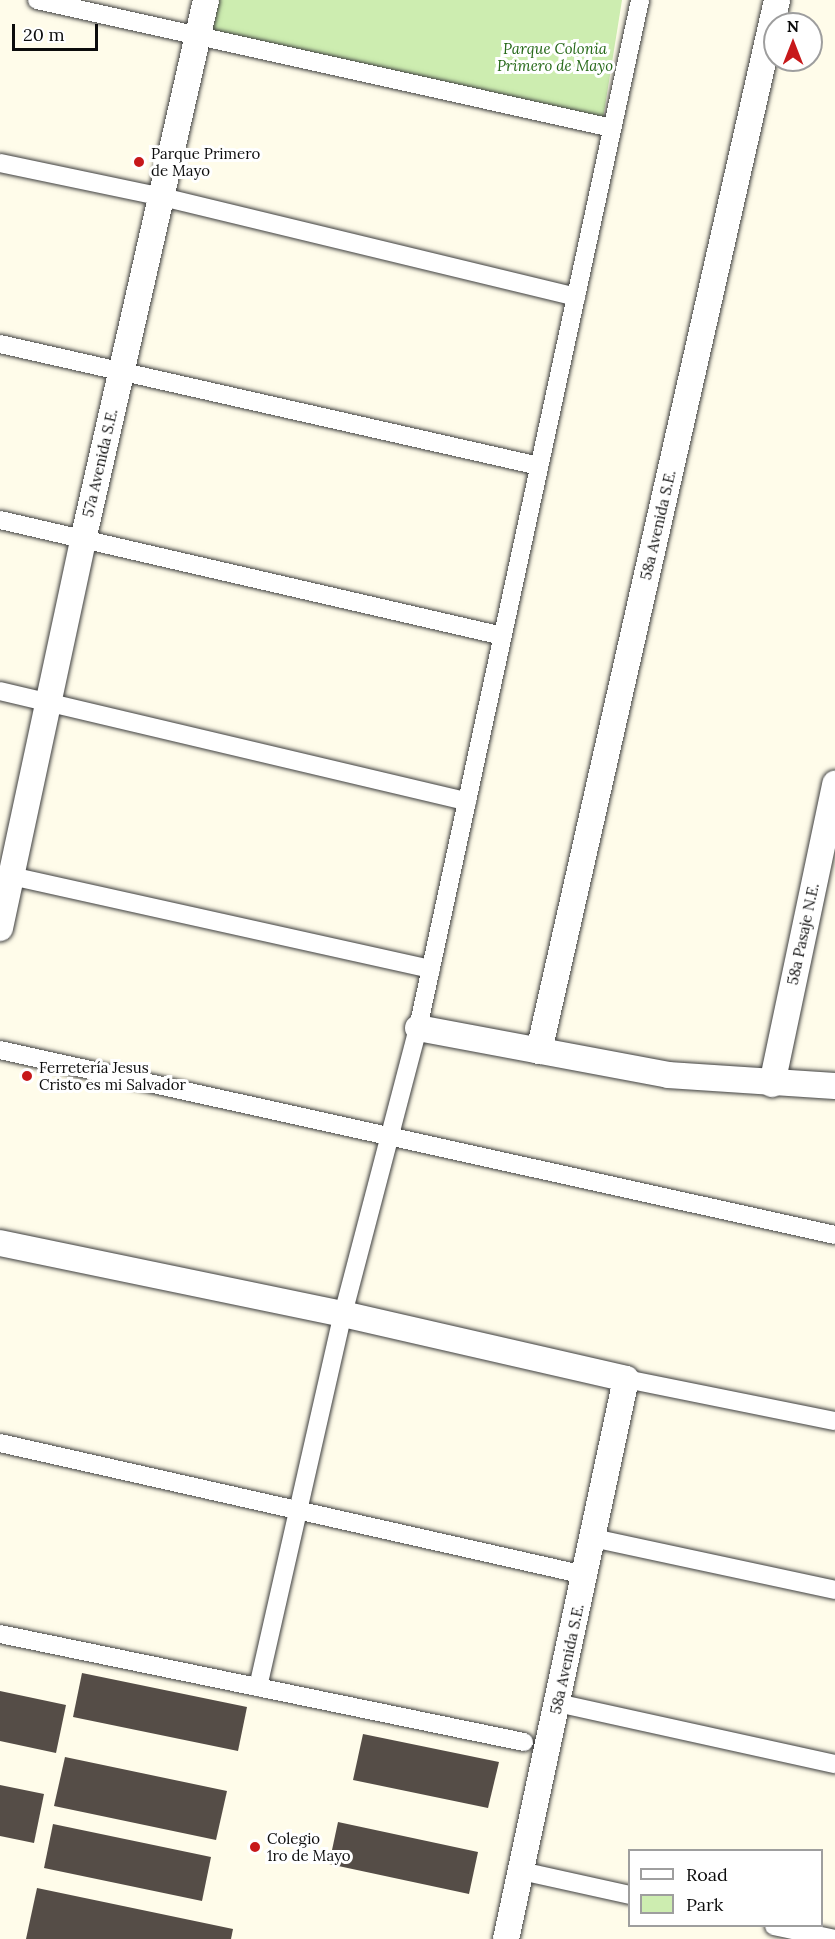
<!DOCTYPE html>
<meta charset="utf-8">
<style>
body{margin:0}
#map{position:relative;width:835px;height:1939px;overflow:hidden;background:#fffcea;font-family:Lora,serif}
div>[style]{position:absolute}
.green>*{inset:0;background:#cdedb0}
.building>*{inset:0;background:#554d47}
.roads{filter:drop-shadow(0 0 2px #3f3f3f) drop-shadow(0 0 2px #3f3f3f)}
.pedestrian>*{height:18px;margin:-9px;padding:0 9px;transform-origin:9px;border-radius:9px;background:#fff}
.minor>*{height:26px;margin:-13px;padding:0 13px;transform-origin:13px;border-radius:13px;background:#fff}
.dots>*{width:16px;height:16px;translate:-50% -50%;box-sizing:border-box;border:3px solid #fff;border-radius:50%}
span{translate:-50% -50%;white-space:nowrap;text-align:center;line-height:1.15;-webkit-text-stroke:6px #fff;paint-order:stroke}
.park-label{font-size:15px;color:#256817;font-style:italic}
.poi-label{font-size:15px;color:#0c0c0c}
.left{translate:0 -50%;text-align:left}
.street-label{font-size:15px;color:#0c0c0c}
.legend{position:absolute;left:628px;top:1849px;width:195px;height:78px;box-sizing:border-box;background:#fff;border:2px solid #9e9e9e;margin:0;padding:8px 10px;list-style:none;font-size:18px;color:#0c0c0c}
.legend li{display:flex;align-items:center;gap:12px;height:30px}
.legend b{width:30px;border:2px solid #9e9e9e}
.north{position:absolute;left:763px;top:12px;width:60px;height:60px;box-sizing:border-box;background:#fff;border:2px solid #9e9e9e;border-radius:50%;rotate:0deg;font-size:16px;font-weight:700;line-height:24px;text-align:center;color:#0c0c0c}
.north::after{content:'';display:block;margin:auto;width:21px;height:27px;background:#c7181a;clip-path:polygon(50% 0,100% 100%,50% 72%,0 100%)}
.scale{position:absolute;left:12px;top:24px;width:86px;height:27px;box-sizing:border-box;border:3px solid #0c0c0c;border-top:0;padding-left:8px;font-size:18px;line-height:21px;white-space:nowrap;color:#0c0c0c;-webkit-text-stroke:4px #fff;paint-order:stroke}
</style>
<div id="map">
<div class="green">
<i style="clip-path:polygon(215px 0,622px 0,602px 125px,207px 37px)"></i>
</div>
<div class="building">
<i style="clip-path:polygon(82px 1673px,247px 1707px,238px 1751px,73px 1717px)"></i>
<i style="clip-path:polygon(0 1691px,66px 1705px,56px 1753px,0 1741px)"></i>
<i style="clip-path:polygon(363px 1734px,499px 1762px,488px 1808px,353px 1780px)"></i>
<i style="clip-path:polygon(65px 1757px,227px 1791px,216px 1840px,54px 1806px)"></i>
<i style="clip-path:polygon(0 1785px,44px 1794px,34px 1843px,0 1836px)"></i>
<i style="clip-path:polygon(338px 1822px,478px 1852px,469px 1894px,329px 1864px)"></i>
<i style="clip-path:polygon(53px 1824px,211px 1857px,202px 1901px,44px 1868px)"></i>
<i style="clip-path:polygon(37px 1888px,233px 1929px,231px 1939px,26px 1939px)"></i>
</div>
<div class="roads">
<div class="pedestrian">
<i style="left:37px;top:0;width:589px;rotate:12.55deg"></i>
<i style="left:0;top:163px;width:167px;rotate:11.8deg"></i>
<i style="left:163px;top:197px;width:425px;rotate:13.6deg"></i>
<i style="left:0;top:344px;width:553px;rotate:12.75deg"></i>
<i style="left:0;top:520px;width:516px;rotate:12.99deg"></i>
<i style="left:0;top:691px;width:480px;rotate:13.3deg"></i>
<i style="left:11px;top:876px;width:430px;rotate:12.5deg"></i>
<i style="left:0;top:1050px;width:855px;rotate:12.49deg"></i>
<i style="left:626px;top:1379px;width:213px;rotate:11.4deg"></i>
<i style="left:0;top:1443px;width:600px;rotate:12.72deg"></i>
<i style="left:593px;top:1538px;width:248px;rotate:12.1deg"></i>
<i style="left:0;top:1634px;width:535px;rotate:11.65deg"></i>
<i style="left:258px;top:1687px;width:383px;rotate:-77.2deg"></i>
<i style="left:343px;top:1314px;width:296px;rotate:-75.3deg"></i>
<i style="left:418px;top:1028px;width:1052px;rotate:-77.81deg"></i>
<i style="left:557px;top:1703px;width:285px;rotate:12.4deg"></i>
<i style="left:521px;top:1871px;width:112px;rotate:12.4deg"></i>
<i style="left:774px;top:1926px;width:62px;rotate:12deg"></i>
</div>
<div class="minor">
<i style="left:0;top:928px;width:397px;rotate:-77.9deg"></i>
<i style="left:83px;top:540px;width:554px;rotate:-77.17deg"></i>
<i style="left:418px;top:1028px;width:254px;rotate:10.6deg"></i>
<i style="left:668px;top:1075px;width:167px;rotate:3.8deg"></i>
<i style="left:539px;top:1051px;width:1078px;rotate:-77.24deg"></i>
<i style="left:772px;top:1084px;width:307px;rotate:-78.1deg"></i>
<i style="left:0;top:1243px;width:350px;rotate:11.7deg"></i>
<i style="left:343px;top:1314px;width:290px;rotate:12.9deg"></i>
<i style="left:626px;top:1379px;width:573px;rotate:102.09deg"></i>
</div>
</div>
<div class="dots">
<i style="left:139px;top:162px;background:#c7181a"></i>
<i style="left:27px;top:1076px;background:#c7181a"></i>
<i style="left:255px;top:1847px;background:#c7181a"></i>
</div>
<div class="park-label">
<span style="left:555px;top:57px">Parque Colonia<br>Primero de Mayo</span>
</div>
<div class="poi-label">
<span class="left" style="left:151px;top:162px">Parque Primero<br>de Mayo</span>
<span class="left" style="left:39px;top:1076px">Ferretería Jesus<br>Cristo es mi Salvador</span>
<span class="left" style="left:267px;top:1847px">Colegio<br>1ro de Mayo</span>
</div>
<div class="street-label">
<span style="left:100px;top:463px;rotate:-77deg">57a Avenida S.E.</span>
<span style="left:658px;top:525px;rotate:-77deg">58a Avenida S.E.</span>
<span style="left:803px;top:934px;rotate:-78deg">58a Pasaje N.E.</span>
<span style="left:567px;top:1659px;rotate:-78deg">58a Avenida S.E.</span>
</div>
<ul class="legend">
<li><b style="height:8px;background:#fff"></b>Road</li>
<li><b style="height:16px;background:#cdedb0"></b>Park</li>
</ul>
<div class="north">N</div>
<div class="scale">20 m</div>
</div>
